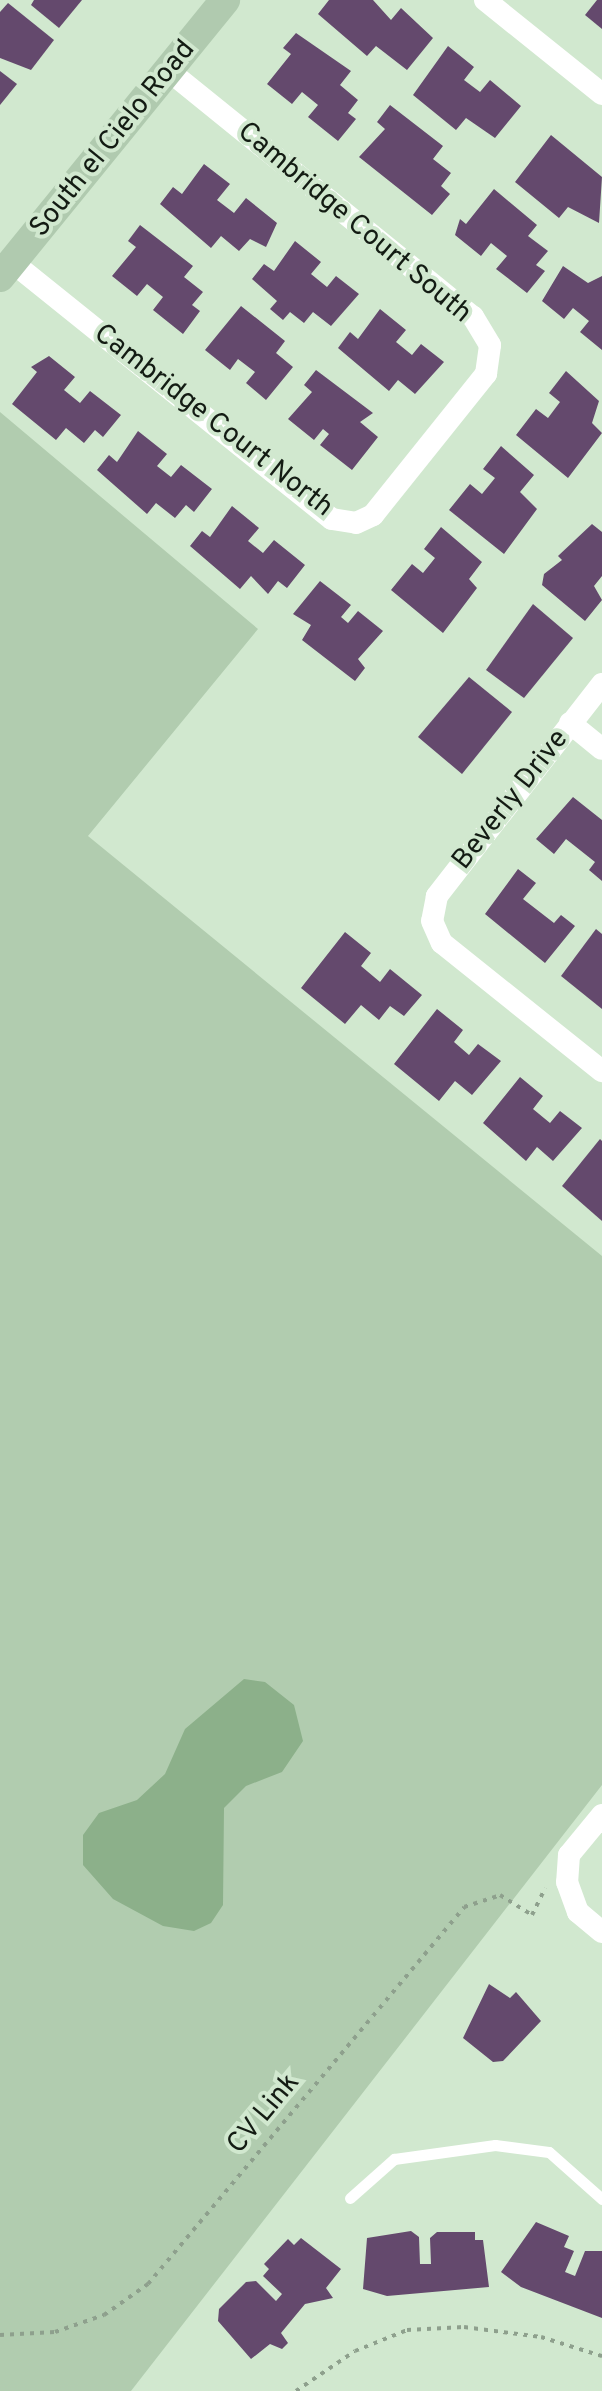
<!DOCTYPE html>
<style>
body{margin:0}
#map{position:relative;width:602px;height:2391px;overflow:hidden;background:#d1e8cf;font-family:Overpass,sans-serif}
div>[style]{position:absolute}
.green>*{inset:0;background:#b1ccaf}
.water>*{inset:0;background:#8cb08a}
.building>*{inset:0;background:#64496d}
.path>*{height:4px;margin-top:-2px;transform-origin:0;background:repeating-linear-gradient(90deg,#8ea08d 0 4px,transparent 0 10px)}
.lane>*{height:11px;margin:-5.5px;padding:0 5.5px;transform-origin:5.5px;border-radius:5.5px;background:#fff}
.street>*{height:22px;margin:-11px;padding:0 11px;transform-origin:11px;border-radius:11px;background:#fff}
.secondary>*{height:30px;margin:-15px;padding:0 15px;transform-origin:15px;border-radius:15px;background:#b0caaf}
span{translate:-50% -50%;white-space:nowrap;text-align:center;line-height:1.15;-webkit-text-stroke:8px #d1e8cf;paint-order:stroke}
.street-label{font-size:28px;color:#131b13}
</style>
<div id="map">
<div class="green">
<i style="clip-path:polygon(0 412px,258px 629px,88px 836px,602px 1256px,602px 1785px,131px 2391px,0 2391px)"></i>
</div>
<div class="water">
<i style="clip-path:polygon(244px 1679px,265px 1682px,294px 1705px,303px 1741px,282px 1772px,246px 1786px,224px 1808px,223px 1905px,211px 1923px,194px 1931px,163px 1926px,113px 1899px,83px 1865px,83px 1835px,99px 1813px,137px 1800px,165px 1774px,185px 1729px)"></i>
</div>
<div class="building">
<i style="clip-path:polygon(34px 0,82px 0,59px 28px,31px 5px)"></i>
<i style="clip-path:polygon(329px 0,373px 0,391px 20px,401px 8px,433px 38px,407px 70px,376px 46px,367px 56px,318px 14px)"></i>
<i style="clip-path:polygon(597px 0,602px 0,602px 29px,585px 15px)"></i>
<i style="clip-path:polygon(8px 3px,54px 40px,31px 70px,0 58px,0 12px)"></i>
<i style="clip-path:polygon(296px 33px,351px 71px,340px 85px,358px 100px,348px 113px,356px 119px,338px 141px,308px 117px,318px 105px,302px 92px,292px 104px,267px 84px,291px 54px,283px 48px)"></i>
<i style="clip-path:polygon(448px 46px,474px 67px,464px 80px,480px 92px,490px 80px,521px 106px,495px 138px,466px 118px,456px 130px,413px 95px)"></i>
<i style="clip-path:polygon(0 71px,17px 84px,0 105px)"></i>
<i style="clip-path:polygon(390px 105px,443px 146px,433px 159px,451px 173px,441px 186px,450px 194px,432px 215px,359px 157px,385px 129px,377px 122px)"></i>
<i style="clip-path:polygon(551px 135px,602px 177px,599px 223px,568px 207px,559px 218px,515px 182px)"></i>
<i style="clip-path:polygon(204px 164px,230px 184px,217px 200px,234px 213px,246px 198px,277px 223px,266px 247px,250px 239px,239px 251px,221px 236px,211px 248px,160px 204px,173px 187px,182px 194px)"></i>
<i style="clip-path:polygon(494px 189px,537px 225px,528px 236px,548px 251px,536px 265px,545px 271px,527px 293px,496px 269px,507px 256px,491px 243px,481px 256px,455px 235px,460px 219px,466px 224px)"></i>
<i style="clip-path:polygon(140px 225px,193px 266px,184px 277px,203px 292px,192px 305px,200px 311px,183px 334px,153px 310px,163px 297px,147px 284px,137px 296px,112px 276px,136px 247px,128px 241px)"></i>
<i style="clip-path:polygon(295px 241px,321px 262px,311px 274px,327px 287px,336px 276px,359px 294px,331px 326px,313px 312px,304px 323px,290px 312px,283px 320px,270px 309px,277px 301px,252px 279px,264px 264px,274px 271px)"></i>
<i style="clip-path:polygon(563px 266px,588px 283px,602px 276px,602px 350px,580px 332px,589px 321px,573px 308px,564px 319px,542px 301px)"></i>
<i style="clip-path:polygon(241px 306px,285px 341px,276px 353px,293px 367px,266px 400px,246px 383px,255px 372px,238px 359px,230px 370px,205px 350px)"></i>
<i style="clip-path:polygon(380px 309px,406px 330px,396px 342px,412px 355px,421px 344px,444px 362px,415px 394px,398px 380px,389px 391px,338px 348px,350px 332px,358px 339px)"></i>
<i style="clip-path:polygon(49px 356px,75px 377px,64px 390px,80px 403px,90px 391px,121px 415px,103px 437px,95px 430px,84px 443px,66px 428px,56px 440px,12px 404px,37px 372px,31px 367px)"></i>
<i style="clip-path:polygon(316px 370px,373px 413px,360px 422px,378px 437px,352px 470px,320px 445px,329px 434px,323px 429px,314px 440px,288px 419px,312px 392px,304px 385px)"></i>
<i style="clip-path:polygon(566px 371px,599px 401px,592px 423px,602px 433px,568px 478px,516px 435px,536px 409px,548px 418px,560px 402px,549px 393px)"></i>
<i style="clip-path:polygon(138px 431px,167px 454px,157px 466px,171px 477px,181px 465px,212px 489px,194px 512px,186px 505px,175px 518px,156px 503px,147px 514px,97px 470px,109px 455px,117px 462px)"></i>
<i style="clip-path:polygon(501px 446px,534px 475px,520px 492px,537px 509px,504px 554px,449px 510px,470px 484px,482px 494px,495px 478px,483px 469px)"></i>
<i style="clip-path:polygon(232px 506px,259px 528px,248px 541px,263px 553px,274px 540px,305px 565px,287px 588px,278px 581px,268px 594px,251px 576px,240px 589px,190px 546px,202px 531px,210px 537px)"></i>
<i style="clip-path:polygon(592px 524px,602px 532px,602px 576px,594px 586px,602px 600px,585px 621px,542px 585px,544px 574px,562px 560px,558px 556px)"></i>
<i style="clip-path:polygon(441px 527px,482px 562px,469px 579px,477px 588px,443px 633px,391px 590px,412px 564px,423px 573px,435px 558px,424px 549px)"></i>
<i style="clip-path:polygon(320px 581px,351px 605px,341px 617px,348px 623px,358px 611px,383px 631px,358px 659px,365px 668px,355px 681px,302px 640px,311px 625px,293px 614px)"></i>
<i style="clip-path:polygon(533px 604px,573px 638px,524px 698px,486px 670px)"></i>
<i style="clip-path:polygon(469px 677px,512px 712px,462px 774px,418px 737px)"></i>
<i style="clip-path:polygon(573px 797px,602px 820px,602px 881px,589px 870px,595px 862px,566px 839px,554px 854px,536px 839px)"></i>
<i style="clip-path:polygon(518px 869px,536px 883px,523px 899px,554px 923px,561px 915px,575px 926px,545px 963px,485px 914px)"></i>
<i style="clip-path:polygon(596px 929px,602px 934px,602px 1009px,561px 976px)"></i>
<i style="clip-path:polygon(345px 932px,371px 953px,361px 966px,380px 982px,390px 969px,422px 995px,404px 1016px,390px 1006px,379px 1020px,361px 1005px,345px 1024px,301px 988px)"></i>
<i style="clip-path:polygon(437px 1009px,463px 1030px,454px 1042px,469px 1055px,478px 1044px,501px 1061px,472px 1095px,455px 1081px,439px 1101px,394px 1064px)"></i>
<i style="clip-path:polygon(520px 1077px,543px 1096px,533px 1109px,550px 1123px,560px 1111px,582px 1128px,553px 1161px,537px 1147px,526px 1161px,483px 1123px)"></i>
<i style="clip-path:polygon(600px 1139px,602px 1141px,602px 1221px,562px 1186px)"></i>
<i style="clip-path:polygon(489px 1984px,510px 1998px,516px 1992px,541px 2021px,503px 2061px,493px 2062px,463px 2038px)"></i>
<i style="clip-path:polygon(536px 2222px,569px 2236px,564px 2247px,574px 2251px,565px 2272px,575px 2276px,585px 2251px,602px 2251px,602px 2318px,521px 2287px,501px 2272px)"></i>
<i style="clip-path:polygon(411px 2231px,419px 2237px,420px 2264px,431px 2264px,430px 2238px,437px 2232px,475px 2232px,475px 2240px,483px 2240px,489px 2287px,387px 2296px,363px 2289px,367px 2238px)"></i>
<i style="clip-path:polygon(301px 2238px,341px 2269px,326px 2288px,333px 2298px,305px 2304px,281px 2333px,288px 2343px,282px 2349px,270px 2344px,251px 2359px,218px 2321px,219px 2309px,246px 2282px,256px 2281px,276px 2301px,282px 2294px,263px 2276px,269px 2269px,264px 2264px,288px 2239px,294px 2245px)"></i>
</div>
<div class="path">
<i style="left:0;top:2335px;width:55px;rotate:-3.1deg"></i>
<i style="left:55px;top:2332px;width:52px;rotate:-19.1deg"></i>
<i style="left:104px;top:2315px;width:54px;rotate:-35.2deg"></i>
<i style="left:148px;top:2284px;width:492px;rotate:-50deg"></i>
<i style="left:464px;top:1907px;width:38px;rotate:-18deg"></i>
<i style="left:500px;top:1895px;width:38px;rotate:32deg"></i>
<i style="left:532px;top:1915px;width:30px;rotate:-64deg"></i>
<i style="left:296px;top:2391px;width:71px;rotate:-34.1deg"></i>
<i style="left:355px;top:2351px;width:56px;rotate:-22deg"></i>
<i style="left:407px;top:2330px;width:57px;rotate:-3deg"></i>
<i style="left:464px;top:2327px;width:78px;rotate:7.4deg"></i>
<i style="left:541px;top:2337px;width:64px;rotate:17.3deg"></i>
</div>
<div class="lane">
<i style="left:350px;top:2198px;width:59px;rotate:-41.6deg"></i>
<i style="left:394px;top:2159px;width:102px;rotate:-7.9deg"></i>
<i style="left:495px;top:2145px;width:54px;rotate:7.4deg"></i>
<i style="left:549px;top:2152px;width:71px;rotate:41.6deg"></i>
</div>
<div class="street">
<i style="left:485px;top:0;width:150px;rotate:38.8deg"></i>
<i style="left:12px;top:262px;width:410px;rotate:38.8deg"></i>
<i style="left:332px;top:519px;width:24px;rotate:9deg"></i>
<i style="left:356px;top:523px;width:19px;rotate:-25deg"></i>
<i style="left:373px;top:515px;width:181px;rotate:-51.3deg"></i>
<i style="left:486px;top:374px;width:29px;rotate:-82deg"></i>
<i style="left:490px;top:345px;width:33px;rotate:-121deg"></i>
<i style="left:473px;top:317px;width:391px;rotate:-141deg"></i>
<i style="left:602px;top:684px;width:269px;rotate:127.9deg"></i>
<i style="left:437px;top:896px;width:25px;rotate:101deg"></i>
<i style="left:432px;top:921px;width:24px;rotate:66deg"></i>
<i style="left:442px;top:943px;width:205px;rotate:38.7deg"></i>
<i style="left:570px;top:723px;width:41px;rotate:39.1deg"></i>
<i style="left:602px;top:1815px;width:52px;rotate:129.5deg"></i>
<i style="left:569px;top:1855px;width:27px;rotate:94deg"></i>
<i style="left:567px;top:1882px;width:32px;rotate:70deg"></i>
<i style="left:578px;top:1912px;width:31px;rotate:40deg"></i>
</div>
<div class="secondary">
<i style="left:0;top:277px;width:357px;rotate:-50.9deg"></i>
</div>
<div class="street-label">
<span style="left:113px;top:139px;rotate:-51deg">South el Cielo Road</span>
<span style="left:354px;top:223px;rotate:40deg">Cambridge Court South</span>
<span style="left:213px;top:421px;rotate:38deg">Cambridge Court North</span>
<span style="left:511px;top:800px;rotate:-52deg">Beverly Drive</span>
<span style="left:264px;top:2114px;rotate:-50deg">CV Link</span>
</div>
</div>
